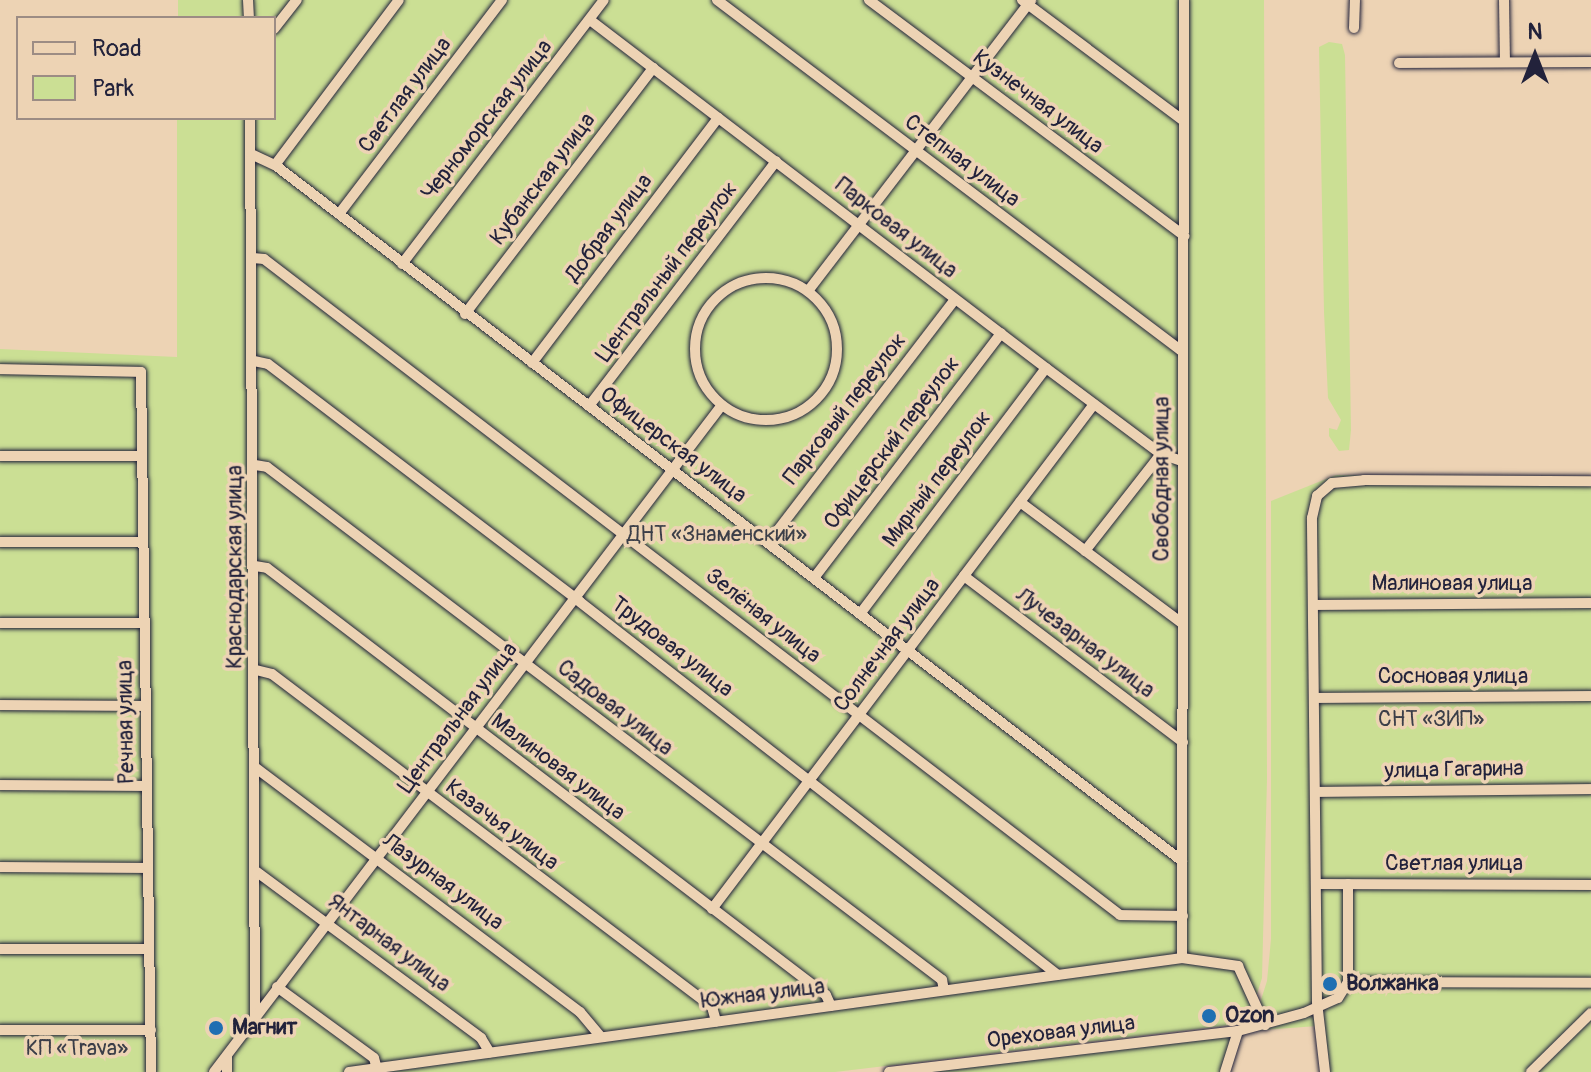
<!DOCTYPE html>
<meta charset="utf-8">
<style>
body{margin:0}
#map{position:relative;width:1591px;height:1072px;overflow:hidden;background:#edd3b4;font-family:Pangolin,sans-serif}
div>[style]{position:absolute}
.green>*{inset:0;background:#cbdf94}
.roads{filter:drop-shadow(0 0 2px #22223b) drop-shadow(0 0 2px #22223b)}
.minor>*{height:10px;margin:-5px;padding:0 5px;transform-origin:5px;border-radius:5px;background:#edd3b4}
.minor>.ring{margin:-5px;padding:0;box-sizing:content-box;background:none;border:10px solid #edd3b4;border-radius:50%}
.dots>*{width:22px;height:22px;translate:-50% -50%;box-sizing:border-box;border:4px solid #edd3b4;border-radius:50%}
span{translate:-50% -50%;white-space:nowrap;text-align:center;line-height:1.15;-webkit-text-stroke:7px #edd3b4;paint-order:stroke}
.street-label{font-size:22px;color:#22223b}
.park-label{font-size:22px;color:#3b3e48}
.poi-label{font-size:22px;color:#22223b;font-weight:700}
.left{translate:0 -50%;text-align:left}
.legend{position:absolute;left:16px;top:16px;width:260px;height:104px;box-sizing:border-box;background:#edd3b4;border:2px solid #9c8c84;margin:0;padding:10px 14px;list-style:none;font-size:24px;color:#22223b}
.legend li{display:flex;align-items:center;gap:16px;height:40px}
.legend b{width:40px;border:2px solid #9c8c84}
.north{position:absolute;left:1495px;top:16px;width:80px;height:80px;-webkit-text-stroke:6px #edd3b4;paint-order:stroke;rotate:0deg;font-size:22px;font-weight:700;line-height:32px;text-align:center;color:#22223b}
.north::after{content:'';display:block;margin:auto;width:28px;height:36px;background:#22223b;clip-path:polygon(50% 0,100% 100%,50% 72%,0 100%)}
</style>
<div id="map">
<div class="green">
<i style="clip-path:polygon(178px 0,1264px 0,1267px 779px,1262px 978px,1248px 1023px,835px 1072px,0 1072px,0 349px,177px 357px,177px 118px,274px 118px,274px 18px,178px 18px)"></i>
<i style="clip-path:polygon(1329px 42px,1342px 44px,1345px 55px,1351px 430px,1349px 450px,1339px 451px,1329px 436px,1329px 428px,1337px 430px,1341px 420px,1328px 398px,1324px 312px,1319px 47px)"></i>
<i style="clip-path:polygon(1336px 475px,1591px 476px,1591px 1072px,1322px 1072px,1317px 1026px,1251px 1031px,1267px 981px,1271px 939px,1271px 501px)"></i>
<i style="clip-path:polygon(1238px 1031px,1225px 1072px,889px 1072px)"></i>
</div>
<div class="roads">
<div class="minor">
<i style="left:248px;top:0;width:18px;rotate:87deg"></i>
<i style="left:717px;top:0;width:584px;rotate:37.07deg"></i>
<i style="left:869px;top:0;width:394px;rotate:36.8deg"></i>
<i style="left:1022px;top:0;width:202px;rotate:36.8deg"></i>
<i style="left:1504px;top:0;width:61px;rotate:89.1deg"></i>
<i style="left:590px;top:20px;width:574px;rotate:37.35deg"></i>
<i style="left:1046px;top:368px;width:144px;rotate:36.8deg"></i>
<i style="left:1161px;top:454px;width:21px;rotate:19deg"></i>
<i style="left:1354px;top:28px;width:28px;rotate:-88deg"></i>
<i style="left:274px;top:29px;width:37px;rotate:-52deg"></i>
<i style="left:1399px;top:63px;width:192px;rotate:-0.3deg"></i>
<i style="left:250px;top:118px;width:898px;rotate:89.68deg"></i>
<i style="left:251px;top:154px;width:26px;rotate:25deg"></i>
<i style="left:275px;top:165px;width:1143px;rotate:37.5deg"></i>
<i style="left:275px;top:165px;width:206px;rotate:-53.1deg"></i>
<i style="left:339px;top:214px;width:269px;rotate:-52.7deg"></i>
<i style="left:253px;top:258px;width:11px;rotate:5deg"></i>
<i style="left:264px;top:259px;width:1078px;rotate:37.46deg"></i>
<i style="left:1120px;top:915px;width:63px;rotate:0.9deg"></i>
<i style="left:402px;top:264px;width:332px;rotate:-52.6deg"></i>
<i class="ring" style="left:695px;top:278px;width:132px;height:132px"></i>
<i style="left:808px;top:291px;width:367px;rotate:-52.5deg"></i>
<i style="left:465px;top:314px;width:310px;rotate:-52.6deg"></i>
<i style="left:254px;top:361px;width:14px;rotate:12deg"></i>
<i style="left:268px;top:364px;width:392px;rotate:37.3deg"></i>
<i style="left:580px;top:602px;width:606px;rotate:37.97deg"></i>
<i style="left:532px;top:363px;width:308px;rotate:-52.8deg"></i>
<i style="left:0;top:369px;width:141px;rotate:1.2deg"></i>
<i style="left:141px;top:372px;width:700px;rotate:89.18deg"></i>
<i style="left:589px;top:406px;width:308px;rotate:-52.6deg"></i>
<i style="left:0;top:456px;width:141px"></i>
<i style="left:255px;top:465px;width:12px;rotate:9deg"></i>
<i style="left:267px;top:467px;width:848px;rotate:37.23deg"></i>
<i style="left:942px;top:980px;width:10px;rotate:79deg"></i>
<i style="left:1020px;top:502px;width:202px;rotate:36.8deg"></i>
<i style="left:0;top:542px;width:142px"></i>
<i style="left:768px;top:543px;width:307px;rotate:-52.5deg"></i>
<i style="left:1085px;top:551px;width:123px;rotate:-51.9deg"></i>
<i style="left:255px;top:566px;width:12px;rotate:9deg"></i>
<i style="left:267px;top:568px;width:703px;rotate:37.37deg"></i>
<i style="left:826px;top:995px;width:12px;rotate:66deg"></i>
<i style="left:964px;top:576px;width:275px;rotate:37.2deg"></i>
<i style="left:814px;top:578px;width:308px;rotate:-52.6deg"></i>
<i style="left:1314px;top:605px;width:277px;rotate:-0.4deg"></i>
<i style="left:860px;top:614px;width:308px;rotate:-52.9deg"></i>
<i style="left:0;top:623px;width:144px"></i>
<i style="left:256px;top:670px;width:16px;rotate:14deg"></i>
<i style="left:272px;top:674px;width:552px;rotate:37.12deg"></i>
<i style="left:712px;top:1007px;width:15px;rotate:74deg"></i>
<i style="left:1315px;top:698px;width:276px;rotate:-0.4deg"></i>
<i style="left:0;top:705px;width:145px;rotate:0.4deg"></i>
<i style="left:256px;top:768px;width:406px;rotate:37deg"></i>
<i style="left:580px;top:1012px;width:31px;rotate:50deg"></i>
<i style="left:0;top:785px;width:147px;rotate:0.4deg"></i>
<i style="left:1316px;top:792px;width:275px;rotate:-0.6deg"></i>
<i style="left:0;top:867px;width:148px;rotate:0.4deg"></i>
<i style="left:257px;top:872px;width:279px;rotate:36.5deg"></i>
<i style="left:481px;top:1038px;width:17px;rotate:59deg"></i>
<i style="left:1318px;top:884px;width:273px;rotate:0.2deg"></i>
<i style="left:712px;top:909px;width:633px;rotate:-52.89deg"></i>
<i style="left:0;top:949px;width:149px"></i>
<i style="left:1182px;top:958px;width:958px;rotate:-89.88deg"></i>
<i style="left:1348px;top:982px;width:98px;rotate:-90deg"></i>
<i style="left:277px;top:987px;width:120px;rotate:36.2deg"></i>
<i style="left:374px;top:1058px;width:11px;rotate:75deg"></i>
<i style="left:0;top:1030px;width:151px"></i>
<i style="left:214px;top:1072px;width:838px;rotate:-52.71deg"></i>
<i style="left:227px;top:1072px;width:16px;rotate:-90deg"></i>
<i style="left:349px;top:1072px;width:841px;rotate:-7.79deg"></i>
<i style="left:1182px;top:958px;width:57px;rotate:8.1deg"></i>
<i style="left:1238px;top:966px;width:65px;rotate:65.4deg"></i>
<i style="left:889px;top:1072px;width:351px;rotate:-6.7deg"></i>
<i style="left:1238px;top:1031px;width:68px;rotate:-15.3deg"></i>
<i style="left:1304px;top:1013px;width:37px;rotate:-24deg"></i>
<i style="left:1338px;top:998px;width:19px;rotate:-58deg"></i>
<i style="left:1348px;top:982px;width:243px;rotate:0.2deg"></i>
<i style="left:1225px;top:1072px;width:43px;rotate:-72.4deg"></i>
<i style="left:1325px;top:1072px;width:70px;rotate:-96.5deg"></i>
<i style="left:1317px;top:1002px;width:484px;rotate:-90.6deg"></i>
<i style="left:1312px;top:518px;width:23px;rotate:-77deg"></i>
<i style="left:1317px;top:496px;width:20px;rotate:-41deg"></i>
<i style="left:1332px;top:483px;width:32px;rotate:-5deg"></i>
<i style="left:1364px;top:480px;width:227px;rotate:0.3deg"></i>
<i style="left:1531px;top:1072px;width:84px;rotate:-44.5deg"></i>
</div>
</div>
<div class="dots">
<i style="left:1330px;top:984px;background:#1f6fb2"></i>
<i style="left:1209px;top:1016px;background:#1f6fb2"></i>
<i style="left:216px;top:1028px;background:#1f6fb2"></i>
</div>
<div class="street-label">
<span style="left:405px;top:95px;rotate:-53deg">Светлая улица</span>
<span style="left:1038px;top:102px;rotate:37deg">Кузнечная улица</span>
<span style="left:487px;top:120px;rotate:-52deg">Черноморская улица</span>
<span style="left:962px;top:161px;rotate:37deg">Степная улица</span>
<span style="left:543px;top:179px;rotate:-53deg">Кубанская улица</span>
<span style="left:609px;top:228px;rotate:-53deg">Добрая улица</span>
<span style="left:896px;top:228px;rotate:38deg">Парковая улица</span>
<span style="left:667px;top:272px;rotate:-53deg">Центральный переулок</span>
<span style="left:845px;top:409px;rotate:-52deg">Парковый переулок</span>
<span style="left:892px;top:443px;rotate:-53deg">Офицерский переулок</span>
<span style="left:673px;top:445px;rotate:37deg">Офицерская улица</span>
<span style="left:937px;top:479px;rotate:-53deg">Мирный переулок</span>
<span style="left:1162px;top:479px;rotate:-90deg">Свободная улица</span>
<span style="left:235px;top:567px;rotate:-90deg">Краснодарская улица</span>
<span style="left:1452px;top:584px">Малиновая улица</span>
<span style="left:763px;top:616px;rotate:38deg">Зелёная улица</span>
<span style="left:1085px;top:643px;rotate:37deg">Лучезарная улица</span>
<span style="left:887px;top:645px;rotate:-53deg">Солнечная улица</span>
<span style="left:672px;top:647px;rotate:38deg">Трудовая улица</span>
<span style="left:1453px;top:677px">Сосновая улица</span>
<span style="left:615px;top:708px;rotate:38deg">Садовая улица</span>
<span style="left:458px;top:718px;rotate:-53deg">Центральная улица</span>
<span style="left:126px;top:722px;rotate:-91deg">Речная улица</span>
<span style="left:558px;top:767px;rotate:37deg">Малиновая улица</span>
<span style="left:1454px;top:770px;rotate:-1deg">улица Гагарина</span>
<span style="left:502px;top:825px;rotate:37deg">Казачья улица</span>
<span style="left:1454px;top:864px">Светлая улица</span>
<span style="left:443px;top:882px;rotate:37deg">Лазурная улица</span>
<span style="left:389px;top:943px;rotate:37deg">Янтарная улица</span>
<span style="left:763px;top:994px;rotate:-7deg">Южная улица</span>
<span style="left:1061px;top:1032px;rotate:-7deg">Ореховая улица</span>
</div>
<div class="park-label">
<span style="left:717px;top:535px">ДНТ «Знаменский»</span>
<span style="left:1431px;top:720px">СНТ «ЗИП»</span>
<span style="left:77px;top:1049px">КП «Trava»</span>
</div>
<div class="poi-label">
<span class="left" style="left:1346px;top:984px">Волжанка</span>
<span class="left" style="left:1225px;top:1016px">Ozon</span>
<span class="left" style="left:232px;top:1028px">Магнит</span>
</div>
<ul class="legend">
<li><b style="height:10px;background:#edd3b4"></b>Road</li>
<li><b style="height:22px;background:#cbdf94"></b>Park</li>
</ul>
<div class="north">N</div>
</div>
